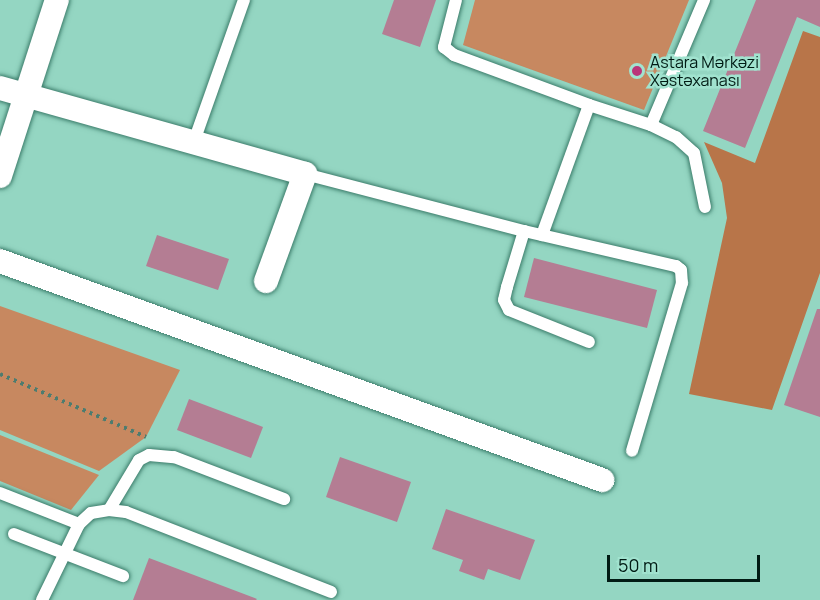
<!DOCTYPE html>
<meta charset="utf-8">
<style>
body{margin:0}
#map{position:relative;width:820px;height:600px;overflow:hidden;background:#94d6c2;font-family:Manrope,sans-serif}
div>[style]{position:absolute}
.green>*{inset:0;background:#c78860}
.forest>*{inset:0;background:#b87549}
.building>*{inset:0;background:#b47d93}
.path>*{height:4px;margin-top:-2px;transform-origin:0;background:repeating-linear-gradient(90deg,#4d7c6f 0 3px,transparent 0 7.5px)}
.roads{filter:drop-shadow(0 0 2px #3b7c6a) drop-shadow(0 0 2px #3b7c6a)}
.service>*{height:12px;margin:-6px;padding:0 6px;transform-origin:6px;border-radius:6px;background:#fff}
.minor>*{height:24px;margin:-12px;padding:0 12px;transform-origin:12px;border-radius:12px;background:#fff}
.dots>*{width:16px;height:16px;translate:-50% -50%;box-sizing:border-box;border:3px solid #a1e3cf;border-radius:50%}
span{translate:-50% -50%;white-space:nowrap;text-align:center;line-height:1.15;-webkit-text-stroke:5px #a1e3cf;paint-order:stroke}
.poi-label{font-size:16px;color:#011b14}
.left{translate:0 -50%;text-align:left}
.scale{position:absolute;left:607px;top:555px;width:153px;height:27px;box-sizing:border-box;border:3px solid #011b14;border-top:0;padding-left:8px;font-size:18px;line-height:21px;white-space:nowrap;color:#011b14;-webkit-text-stroke:4px #a1e3cf;paint-order:stroke}
</style>
<div id="map">
<div class="green">
<i style="clip-path:polygon(475px 0,689px 0,644px 110px,463px 45px)"></i>
<i style="clip-path:polygon(0 306px,180px 370px,146px 437px,99px 471px,0 430px)"></i>
<i style="clip-path:polygon(0 435px,99px 475px,71px 510px,0 481px)"></i>
</div>
<div class="forest">
<i style="clip-path:polygon(803px 31px,820px 37px,820px 273px,772px 410px,689px 394px,727px 218px,722px 183px,704px 142px,755px 163px)"></i>
</div>
<div class="building">
<i style="clip-path:polygon(394px 0,436px 0,420px 47px,382px 34px)"></i>
<i style="clip-path:polygon(756px 0,820px 0,820px 27px,797px 17px,745px 148px,703px 131px)"></i>
<i style="clip-path:polygon(157px 235px,229px 259px,218px 290px,146px 266px)"></i>
<i style="clip-path:polygon(534px 258px,657px 290px,647px 328px,524px 297px)"></i>
<i style="clip-path:polygon(817px 309px,820px 309px,820px 417px,784px 405px)"></i>
<i style="clip-path:polygon(189px 399px,263px 427px,251px 458px,177px 430px)"></i>
<i style="clip-path:polygon(340px 457px,411px 482px,397px 522px,326px 497px)"></i>
<i style="clip-path:polygon(446px 509px,535px 540px,520px 580px,488px 569px,484px 580px,459px 571px,463px 560px,432px 549px)"></i>
<i style="clip-path:polygon(149px 558px,257px 599px,256px 600px,133px 600px)"></i>
</div>
<div class="path">
<i style="left:0;top:374px;width:159px;rotate:23.3deg"></i>
</div>
<div class="roads">
<div class="service">
<i style="left:456px;top:0;width:49px;rotate:104.3deg"></i>
<i style="left:444px;top:47px;width:13px;rotate:39deg"></i>
<i style="left:454px;top:55px;width:144px;rotate:20.3deg"></i>
<i style="left:589px;top:105px;width:65px;rotate:17.9deg"></i>
<i style="left:651px;top:125px;width:28px;rotate:26deg"></i>
<i style="left:676px;top:137px;width:24px;rotate:42deg"></i>
<i style="left:694px;top:153px;width:55px;rotate:78.5deg"></i>
<i style="left:651px;top:125px;width:136px;rotate:-67deg"></i>
<i style="left:193px;top:144px;width:153px;rotate:-70.5deg"></i>
<i style="left:305px;top:174px;width:226px;rotate:14.6deg"></i>
<i style="left:524px;top:231px;width:156px;rotate:13deg"></i>
<i style="left:676px;top:266px;width:6px;rotate:39deg"></i>
<i style="left:681px;top:270px;width:13px;rotate:86deg"></i>
<i style="left:682px;top:283px;width:175px;rotate:106.6deg"></i>
<i style="left:524px;top:231px;width:59px;rotate:106.9deg"></i>
<i style="left:507px;top:287px;width:13px;rotate:103deg"></i>
<i style="left:504px;top:300px;width:11px;rotate:63deg"></i>
<i style="left:509px;top:310px;width:86px;rotate:21.8deg"></i>
<i style="left:542px;top:235px;width:138px;rotate:-70.1deg"></i>
<i style="left:0;top:493px;width:85px;rotate:21.4deg"></i>
<i style="left:109px;top:510px;width:58px;rotate:-59deg"></i>
<i style="left:139px;top:460px;width:11px;rotate:-27deg"></i>
<i style="left:149px;top:455px;width:25px;rotate:5deg"></i>
<i style="left:174px;top:457px;width:118px;rotate:20.9deg"></i>
<i style="left:14px;top:534px;width:117px;rotate:21.1deg"></i>
<i style="left:42px;top:600px;width:85px;rotate:-64deg"></i>
<i style="left:79px;top:524px;width:16px;rotate:-43deg"></i>
<i style="left:91px;top:513px;width:18px;rotate:-9deg"></i>
<i style="left:109px;top:510px;width:17px;rotate:7deg"></i>
<i style="left:126px;top:512px;width:220px;rotate:21.3deg"></i>
</div>
<div class="minor">
<i style="left:0;top:88px;width:317px;rotate:15.7deg"></i>
<i style="left:305px;top:174px;width:114px;rotate:110deg"></i>
<i style="left:0;top:176px;width:185px;rotate:-72.1deg"></i>
<i style="left:0;top:261px;width:641px;rotate:19.99deg"></i>
</div>
</div>
<div class="dots">
<i style="left:637px;top:71px;background:#ba3579"></i>
</div>
<div class="poi-label">
<span class="left" style="left:650px;top:71px">Astara Mərkəzi<br>Xəstəxanası</span>
</div>
<div class="scale">50 m</div>
</div>
